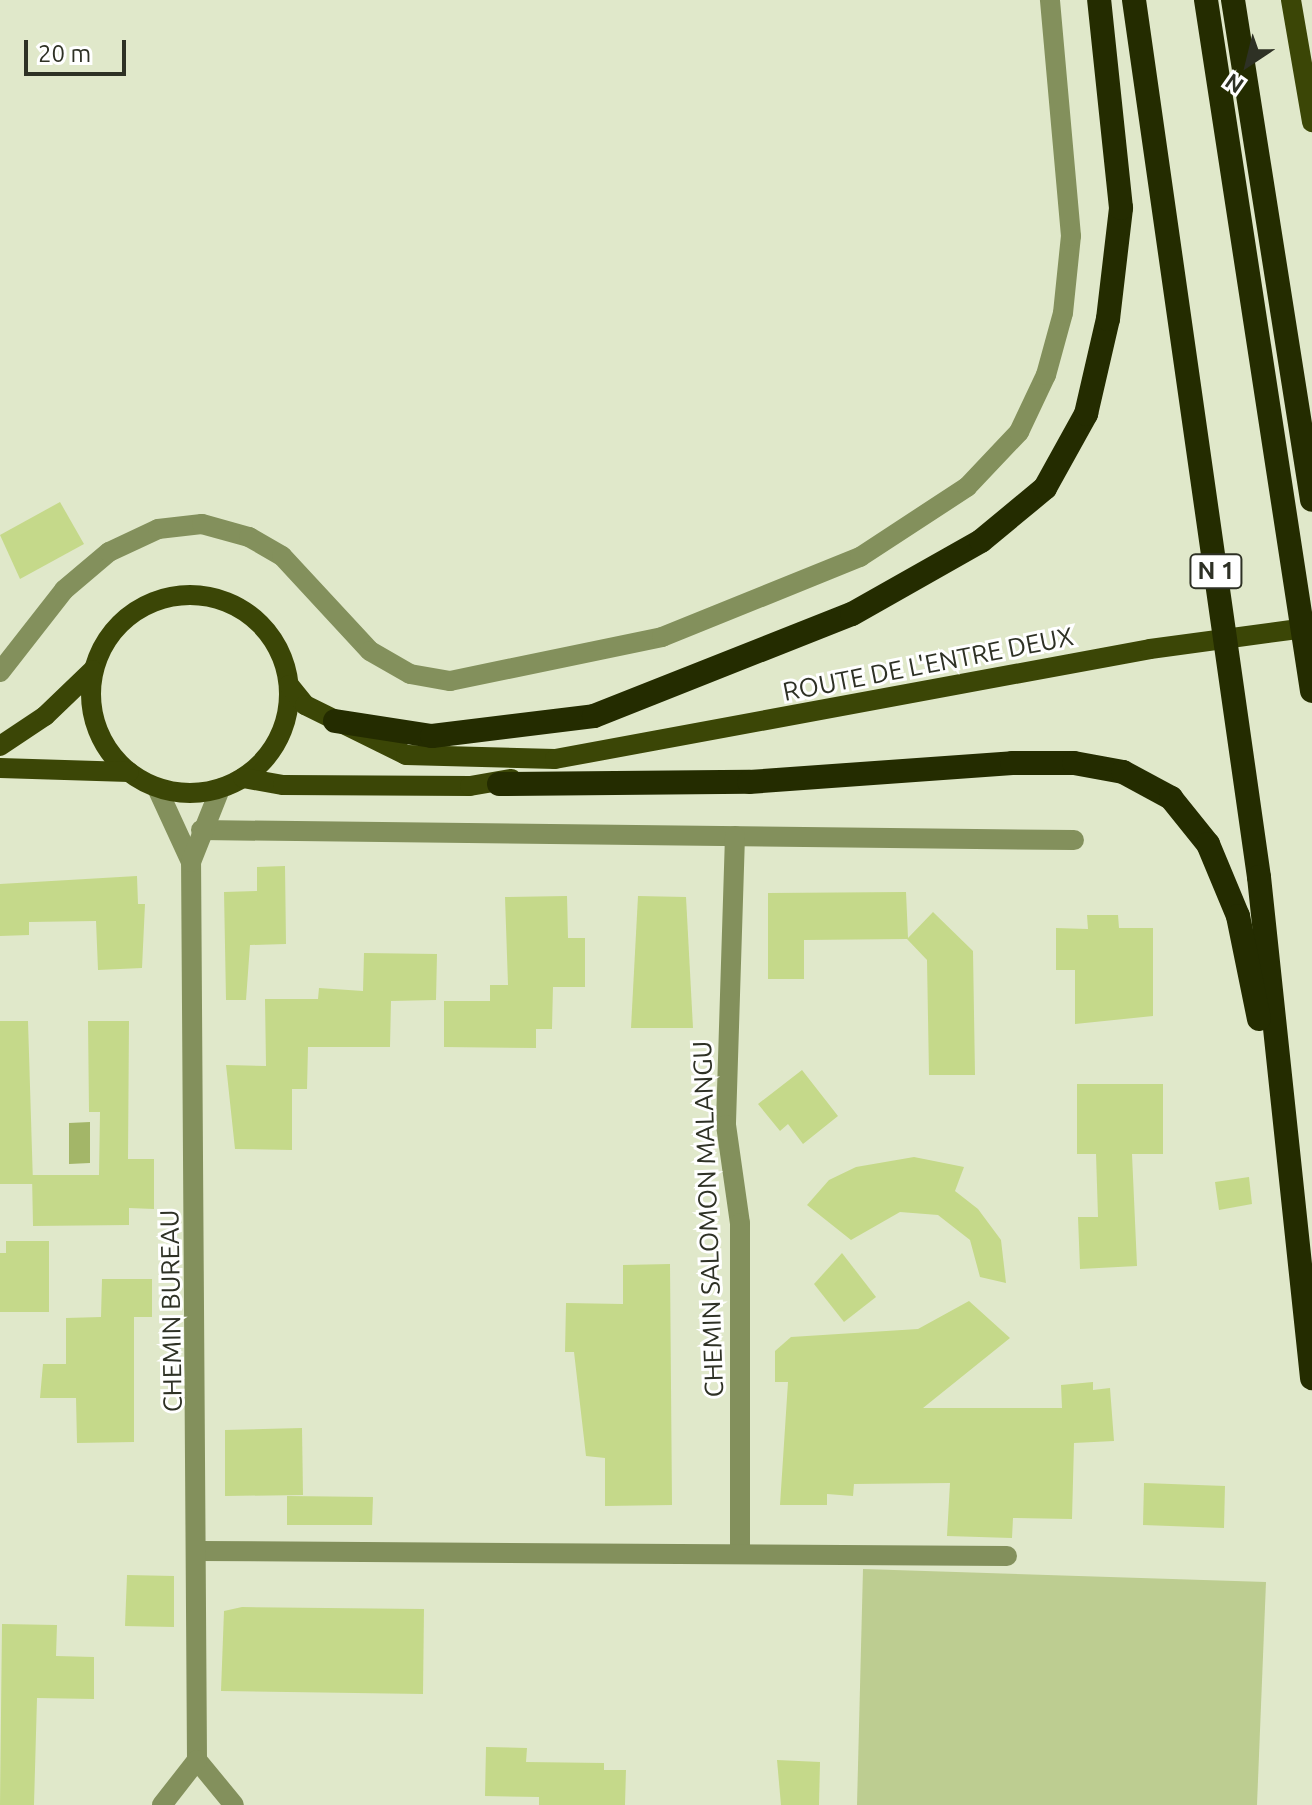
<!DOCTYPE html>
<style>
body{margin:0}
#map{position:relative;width:1312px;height:1805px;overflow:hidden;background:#e0e8ca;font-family:Ubuntu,sans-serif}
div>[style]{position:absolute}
.green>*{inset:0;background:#bdcd91}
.water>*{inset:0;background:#a3b668}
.building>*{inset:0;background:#c5d98a}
.minor>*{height:20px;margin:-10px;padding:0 10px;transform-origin:10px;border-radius:10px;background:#83905c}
.major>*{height:20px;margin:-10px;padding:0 10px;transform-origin:10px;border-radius:10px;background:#3b4606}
.major>.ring{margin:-10px;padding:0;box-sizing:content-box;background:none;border:20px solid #3b4606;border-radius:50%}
.highway>*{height:24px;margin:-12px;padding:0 12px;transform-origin:12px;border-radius:12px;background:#242c00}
span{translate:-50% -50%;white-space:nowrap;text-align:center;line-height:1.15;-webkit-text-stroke:6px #fff;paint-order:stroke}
.shield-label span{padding:2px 6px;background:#fff;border:2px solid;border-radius:6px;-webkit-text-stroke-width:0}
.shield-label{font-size:24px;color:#2e3125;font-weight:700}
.street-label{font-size:26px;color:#2e3125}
.north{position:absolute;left:1208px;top:24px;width:80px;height:80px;-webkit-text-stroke:6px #fff;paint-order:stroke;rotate:215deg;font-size:22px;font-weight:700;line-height:32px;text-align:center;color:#2e3125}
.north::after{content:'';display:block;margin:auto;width:28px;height:36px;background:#2e3125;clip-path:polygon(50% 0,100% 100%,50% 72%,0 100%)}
.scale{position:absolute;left:24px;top:40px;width:102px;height:36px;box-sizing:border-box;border:4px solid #2e3125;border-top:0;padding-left:10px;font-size:24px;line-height:28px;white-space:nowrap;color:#2e3125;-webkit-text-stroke:6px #fff;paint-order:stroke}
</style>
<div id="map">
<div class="green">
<i style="clip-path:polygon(863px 1569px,1266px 1582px,1257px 1805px,857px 1805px)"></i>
</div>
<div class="water">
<i style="clip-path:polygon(90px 1122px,90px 1163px,69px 1164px,69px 1123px)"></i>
</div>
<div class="building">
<i style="clip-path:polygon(60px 502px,84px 544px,20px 579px,0 535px)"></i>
<i style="clip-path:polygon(285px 866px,286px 944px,250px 945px,246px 1000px,226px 1000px,224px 892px,257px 891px,257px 867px)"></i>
<i style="clip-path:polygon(137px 876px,138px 904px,145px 904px,142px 968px,98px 970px,96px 921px,29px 922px,29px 935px,0 936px,0 884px)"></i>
<i style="clip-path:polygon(906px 892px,908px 938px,933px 912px,973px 951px,975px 1075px,929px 1075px,927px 960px,907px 939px,804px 940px,804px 979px,768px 979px,768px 893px)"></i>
<i style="clip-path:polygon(567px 896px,568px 938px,585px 938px,585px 987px,553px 987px,552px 1029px,536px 1029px,536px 1048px,444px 1047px,444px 1001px,490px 1001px,490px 985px,508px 985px,505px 897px)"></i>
<i style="clip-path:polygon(638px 896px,686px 897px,693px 1028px,631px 1028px)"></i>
<i style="clip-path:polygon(1087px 915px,1118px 915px,1119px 928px,1153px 928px,1153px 1016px,1075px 1024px,1075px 970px,1056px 970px,1056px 928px,1088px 929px)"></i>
<i style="clip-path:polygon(364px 953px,437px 954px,436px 1000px,391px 1001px,390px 1047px,308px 1047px,307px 1089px,292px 1089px,292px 1150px,235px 1149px,226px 1065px,266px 1066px,265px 999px,318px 999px,319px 988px,363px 991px)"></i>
<i style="clip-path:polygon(0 1021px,28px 1021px,33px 1184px,0 1184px)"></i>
<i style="clip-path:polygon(88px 1021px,129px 1021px,128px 1159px,154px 1159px,154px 1209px,129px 1208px,129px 1225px,33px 1226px,32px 1175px,99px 1175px,100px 1112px,89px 1112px)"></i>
<i style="clip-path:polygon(802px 1070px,838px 1116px,803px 1144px,788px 1124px,780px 1131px,758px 1104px)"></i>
<i style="clip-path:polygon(1077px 1084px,1163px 1084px,1163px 1154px,1132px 1154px,1137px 1266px,1080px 1269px,1078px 1217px,1098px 1217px,1096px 1154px,1077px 1154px)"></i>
<i style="clip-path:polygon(914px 1157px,964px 1167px,955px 1191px,978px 1209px,1001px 1240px,1006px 1283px,980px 1277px,970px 1240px,938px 1215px,900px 1212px,851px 1240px,807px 1205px,829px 1180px,856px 1167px)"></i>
<i style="clip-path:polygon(1249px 1177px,1252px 1204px,1219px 1210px,1215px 1182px)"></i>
<i style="clip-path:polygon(6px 1241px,49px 1241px,49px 1312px,0 1312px,0 1253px,6px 1253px)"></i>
<i style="clip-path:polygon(842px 1253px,876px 1297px,844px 1322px,814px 1284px)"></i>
<i style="clip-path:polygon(670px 1264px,672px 1505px,605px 1506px,605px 1458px,586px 1456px,574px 1352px,565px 1352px,566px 1303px,623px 1304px,623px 1265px)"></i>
<i style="clip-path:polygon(102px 1279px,152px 1279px,152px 1317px,134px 1317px,134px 1442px,77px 1443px,76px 1398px,40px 1398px,43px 1364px,66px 1364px,66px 1318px,101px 1317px)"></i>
<i style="clip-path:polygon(969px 1301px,1010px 1338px,923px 1408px,1062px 1408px,1061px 1385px,1093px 1382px,1093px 1390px,1110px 1388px,1114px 1441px,1074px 1443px,1072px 1519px,1013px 1518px,1012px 1538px,947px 1536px,950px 1483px,854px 1484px,853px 1496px,827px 1494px,827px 1505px,780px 1505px,788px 1382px,775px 1382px,775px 1351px,791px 1337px,918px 1329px)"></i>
<i style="clip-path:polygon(302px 1428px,303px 1495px,225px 1496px,225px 1430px)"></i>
<i style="clip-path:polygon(1144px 1483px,1225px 1486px,1224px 1528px,1143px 1525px)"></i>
<i style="clip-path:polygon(287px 1496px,373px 1497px,372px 1525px,287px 1525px)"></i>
<i style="clip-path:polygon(127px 1575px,174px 1576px,174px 1627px,125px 1626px)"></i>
<i style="clip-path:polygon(242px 1607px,424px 1609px,423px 1694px,221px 1691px,224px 1611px)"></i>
<i style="clip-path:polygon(2px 1624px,57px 1625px,56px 1656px,94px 1657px,94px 1699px,37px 1698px,34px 1805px,0 1805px)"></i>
<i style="clip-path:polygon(486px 1747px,527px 1748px,526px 1762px,604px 1763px,604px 1770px,626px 1770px,625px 1805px,539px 1805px,539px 1797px,485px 1796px)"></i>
<i style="clip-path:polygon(777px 1760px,820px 1762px,819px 1805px,781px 1805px)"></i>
</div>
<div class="minor">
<i style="left:0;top:672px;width:104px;rotate:-52deg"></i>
<i style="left:64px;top:590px;width:59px;rotate:-40.2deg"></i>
<i style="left:109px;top:552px;width:54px;rotate:-25.1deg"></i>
<i style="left:158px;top:529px;width:44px;rotate:-6.5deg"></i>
<i style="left:202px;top:524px;width:49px;rotate:15.5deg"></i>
<i style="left:249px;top:537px;width:38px;rotate:30deg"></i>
<i style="left:282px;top:556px;width:129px;rotate:47.2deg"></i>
<i style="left:370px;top:651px;width:46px;rotate:29.9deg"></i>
<i style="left:410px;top:674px;width:41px;rotate:9.9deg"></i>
<i style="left:450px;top:681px;width:217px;rotate:-11.7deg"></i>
<i style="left:662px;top:637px;width:214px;rotate:-22deg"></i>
<i style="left:860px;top:557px;width:128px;rotate:-33.2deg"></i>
<i style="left:967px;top:487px;width:76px;rotate:-46.6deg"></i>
<i style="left:1019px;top:432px;width:63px;rotate:-64.7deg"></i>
<i style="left:1046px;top:375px;width:64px;rotate:-74.7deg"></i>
<i style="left:1063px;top:313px;width:77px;rotate:-84.1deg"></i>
<i style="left:1071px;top:236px;width:237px;rotate:-95.1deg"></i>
<i style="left:157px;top:788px;width:81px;rotate:65.3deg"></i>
<i style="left:201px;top:830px;width:873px;rotate:0.66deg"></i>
<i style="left:735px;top:836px;width:289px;rotate:91.8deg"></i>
<i style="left:726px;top:1125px;width:99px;rotate:81.9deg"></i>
<i style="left:740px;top:1223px;width:330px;rotate:90deg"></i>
<i style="left:199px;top:1551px;width:808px;rotate:0.35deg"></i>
<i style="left:197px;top:1760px;width:898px;rotate:-90.38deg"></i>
<i style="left:191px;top:862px;width:79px;rotate:-68.3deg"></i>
<i style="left:197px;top:1760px;width:58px;rotate:50.6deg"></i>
<i style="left:162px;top:1805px;width:57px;rotate:-52.1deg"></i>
</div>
<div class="major">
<i style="left:1291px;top:0;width:124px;rotate:80.2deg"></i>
<i class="ring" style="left:91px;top:595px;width:178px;height:178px"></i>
<i style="left:289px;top:685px;width:26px;rotate:51deg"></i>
<i style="left:305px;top:705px;width:113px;rotate:26.3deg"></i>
<i style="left:406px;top:755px;width:149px;rotate:1.5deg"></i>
<i style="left:555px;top:759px;width:605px;rotate:-10.47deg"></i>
<i style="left:1150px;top:649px;width:163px;rotate:-7.7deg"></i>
<i style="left:0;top:746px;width:54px;rotate:-33.7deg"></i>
<i style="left:45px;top:716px;width:66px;rotate:-43.8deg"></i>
<i style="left:0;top:768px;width:129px;rotate:1.8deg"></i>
<i style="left:243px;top:778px;width:41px;rotate:9.9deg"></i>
<i style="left:283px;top:785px;width:187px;rotate:0.3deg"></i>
<i style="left:470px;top:786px;width:42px;rotate:-9.7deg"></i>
</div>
<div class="highway">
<i style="left:1134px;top:0;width:886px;rotate:81.89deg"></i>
<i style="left:1259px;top:877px;width:504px;rotate:83.96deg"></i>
<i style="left:1206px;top:0;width:699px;rotate:81.28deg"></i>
<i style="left:1233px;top:0;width:506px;rotate:81.02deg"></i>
<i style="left:335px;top:721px;width:98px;rotate:8.8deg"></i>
<i style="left:432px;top:736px;width:163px;rotate:-7deg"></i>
<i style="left:594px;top:716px;width:277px;rotate:-21.6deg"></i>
<i style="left:852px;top:614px;width:148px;rotate:-29.5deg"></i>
<i style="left:981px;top:541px;width:83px;rotate:-39.6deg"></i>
<i style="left:1045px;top:488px;width:85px;rotate:-61deg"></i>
<i style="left:1086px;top:414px;width:98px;rotate:-77deg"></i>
<i style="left:1108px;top:319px;width:112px;rotate:-83.3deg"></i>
<i style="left:1121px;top:208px;width:209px;rotate:-96deg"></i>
<i style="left:499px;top:784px;width:250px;rotate:-0.5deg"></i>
<i style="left:749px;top:782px;width:264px;rotate:-4.1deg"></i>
<i style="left:1012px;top:763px;width:62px"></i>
<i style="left:1074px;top:763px;width:50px;rotate:10.4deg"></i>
<i style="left:1123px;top:772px;width:55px;rotate:28.4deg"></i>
<i style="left:1171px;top:798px;width:59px;rotate:51.2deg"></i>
<i style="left:1208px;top:844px;width:78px;rotate:67.4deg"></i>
<i style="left:1238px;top:916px;width:105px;rotate:78.5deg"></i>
</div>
<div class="shield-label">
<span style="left:1216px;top:571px">N 1</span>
</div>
<div class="street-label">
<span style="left:928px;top:664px;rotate:-11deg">ROUTE DE L'ENTRE DEUX</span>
<span style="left:708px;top:1219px;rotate:-92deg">CHEMIN SALOMON MALANGU</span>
<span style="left:171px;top:1311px;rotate:-91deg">CHEMIN BUREAU</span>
</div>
<div class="north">N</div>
<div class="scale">20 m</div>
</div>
